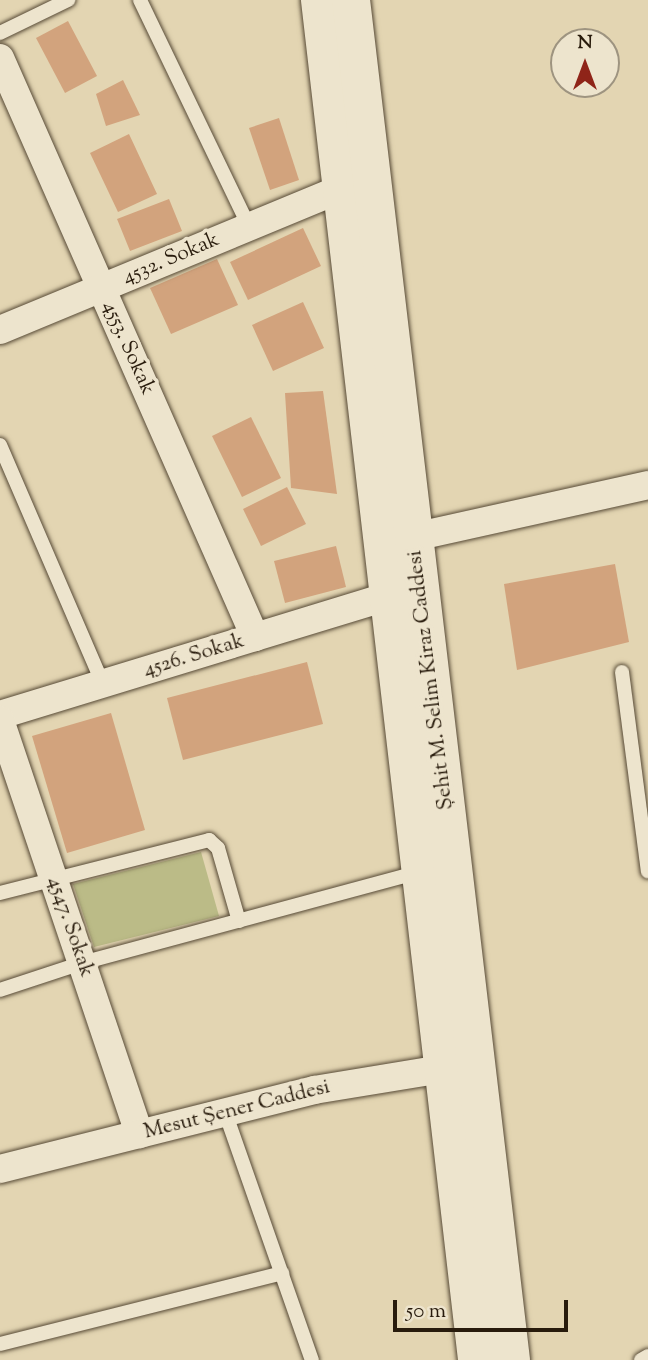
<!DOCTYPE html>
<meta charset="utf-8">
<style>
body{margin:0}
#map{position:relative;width:648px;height:1360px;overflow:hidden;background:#e3d5b2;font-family:"Sorts Mill Goudy",serif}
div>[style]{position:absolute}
.green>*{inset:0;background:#bbbb87}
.building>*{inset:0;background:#d2a37d}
.roads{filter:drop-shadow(0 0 2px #574a36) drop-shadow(0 0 2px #574a36)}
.lane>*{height:14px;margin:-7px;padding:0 7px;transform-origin:7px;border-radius:7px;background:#ede4cd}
.street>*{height:28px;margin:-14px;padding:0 14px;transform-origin:14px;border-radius:14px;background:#ede4cd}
.secondary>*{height:38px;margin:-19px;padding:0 19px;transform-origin:19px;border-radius:19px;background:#ede4cd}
span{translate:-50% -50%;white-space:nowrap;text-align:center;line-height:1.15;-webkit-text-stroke:7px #ede4cd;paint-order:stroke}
.street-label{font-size:21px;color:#281b0c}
.north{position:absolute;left:550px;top:28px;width:70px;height:70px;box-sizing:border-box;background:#ede4cd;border:2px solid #9e9480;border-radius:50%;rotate:0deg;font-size:19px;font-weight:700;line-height:28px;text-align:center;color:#281b0c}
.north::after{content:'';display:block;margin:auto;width:24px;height:32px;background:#8f2418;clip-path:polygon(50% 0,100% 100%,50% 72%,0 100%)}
.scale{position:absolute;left:393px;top:1300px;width:175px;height:32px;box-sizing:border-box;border:4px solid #281b0c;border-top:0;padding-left:9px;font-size:21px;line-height:24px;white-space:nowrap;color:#281b0c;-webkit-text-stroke:5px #ede4cd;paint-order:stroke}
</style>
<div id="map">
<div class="green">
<i style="clip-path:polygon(201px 852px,219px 916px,94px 947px,73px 884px)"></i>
</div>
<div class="building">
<i style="clip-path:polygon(68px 21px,97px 76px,65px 93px,36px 38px)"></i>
<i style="clip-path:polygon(123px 80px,140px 115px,106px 126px,96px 94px)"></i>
<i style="clip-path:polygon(279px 118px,299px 180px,270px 190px,249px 128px)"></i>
<i style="clip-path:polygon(129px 134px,157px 194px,118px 212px,90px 153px)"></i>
<i style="clip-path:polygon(169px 199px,182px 231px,130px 251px,117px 219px)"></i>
<i style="clip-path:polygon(303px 228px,321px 266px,248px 300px,230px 262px)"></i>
<i style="clip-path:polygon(217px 259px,238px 305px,171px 334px,150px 288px)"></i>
<i style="clip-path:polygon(303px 302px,324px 348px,273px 371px,252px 325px)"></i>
<i style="clip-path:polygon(323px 391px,337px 494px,291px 488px,285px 393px)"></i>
<i style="clip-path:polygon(251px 417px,281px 478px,242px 497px,212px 436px)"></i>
<i style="clip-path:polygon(287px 487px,306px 524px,261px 546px,243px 509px)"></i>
<i style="clip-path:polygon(336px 546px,346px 587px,285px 603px,274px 561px)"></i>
<i style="clip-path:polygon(615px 564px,629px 642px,517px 670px,504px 584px)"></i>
<i style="clip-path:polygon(307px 662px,323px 724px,183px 760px,167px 698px)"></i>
<i style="clip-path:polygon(111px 713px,145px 830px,67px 853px,32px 736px)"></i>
</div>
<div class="roads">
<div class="lane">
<i style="left:140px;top:0;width:251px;rotate:64.3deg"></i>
<i style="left:0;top:33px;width:76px;rotate:-25.9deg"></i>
<i style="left:0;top:445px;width:260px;rotate:66.7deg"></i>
<i style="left:622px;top:672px;width:201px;rotate:82.6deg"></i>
<i style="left:0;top:893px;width:216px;rotate:-14.2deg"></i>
<i style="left:209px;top:840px;width:12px;rotate:42deg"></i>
<i style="left:218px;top:848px;width:76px;rotate:74deg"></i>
<i style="left:0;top:990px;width:86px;rotate:-18.2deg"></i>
<i style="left:82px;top:963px;width:350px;rotate:-15.1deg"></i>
<i style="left:225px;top:1112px;width:263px;rotate:70.7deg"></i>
<i style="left:0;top:1344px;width:291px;rotate:-14.1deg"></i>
<i style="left:641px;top:1360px;width:8px;rotate:-30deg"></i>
</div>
<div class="street">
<i style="left:0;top:58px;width:633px;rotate:66.23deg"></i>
<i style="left:0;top:330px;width:370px;rotate:-22.5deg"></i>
<i style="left:414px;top:537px;width:240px;rotate:-12.5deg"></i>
<i style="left:0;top:715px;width:407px;rotate:-17deg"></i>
<i style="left:0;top:720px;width:437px;rotate:71.4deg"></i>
<i style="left:0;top:1169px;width:324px;rotate:-14.1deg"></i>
<i style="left:314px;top:1090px;width:149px;rotate:-9.3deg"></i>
</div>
<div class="secondary">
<i style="left:320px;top:0;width:1369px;rotate:83.41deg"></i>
<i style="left:351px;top:0;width:1369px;rotate:83.29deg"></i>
</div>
</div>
<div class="street-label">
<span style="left:171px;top:259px;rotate:-23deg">4532. Sokak</span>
<span style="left:128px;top:348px;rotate:66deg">4553. Sokak</span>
<span style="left:194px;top:656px;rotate:-17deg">4526. Sokak</span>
<span style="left:431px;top:680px;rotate:-97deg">Şehit M. Selim Kiraz Caddesi</span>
<span style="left:70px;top:927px;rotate:71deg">4547. Sokak</span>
<span style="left:237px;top:1110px;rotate:-14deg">Mesut Şener Caddesi</span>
</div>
<div class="north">N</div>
<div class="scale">50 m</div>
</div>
